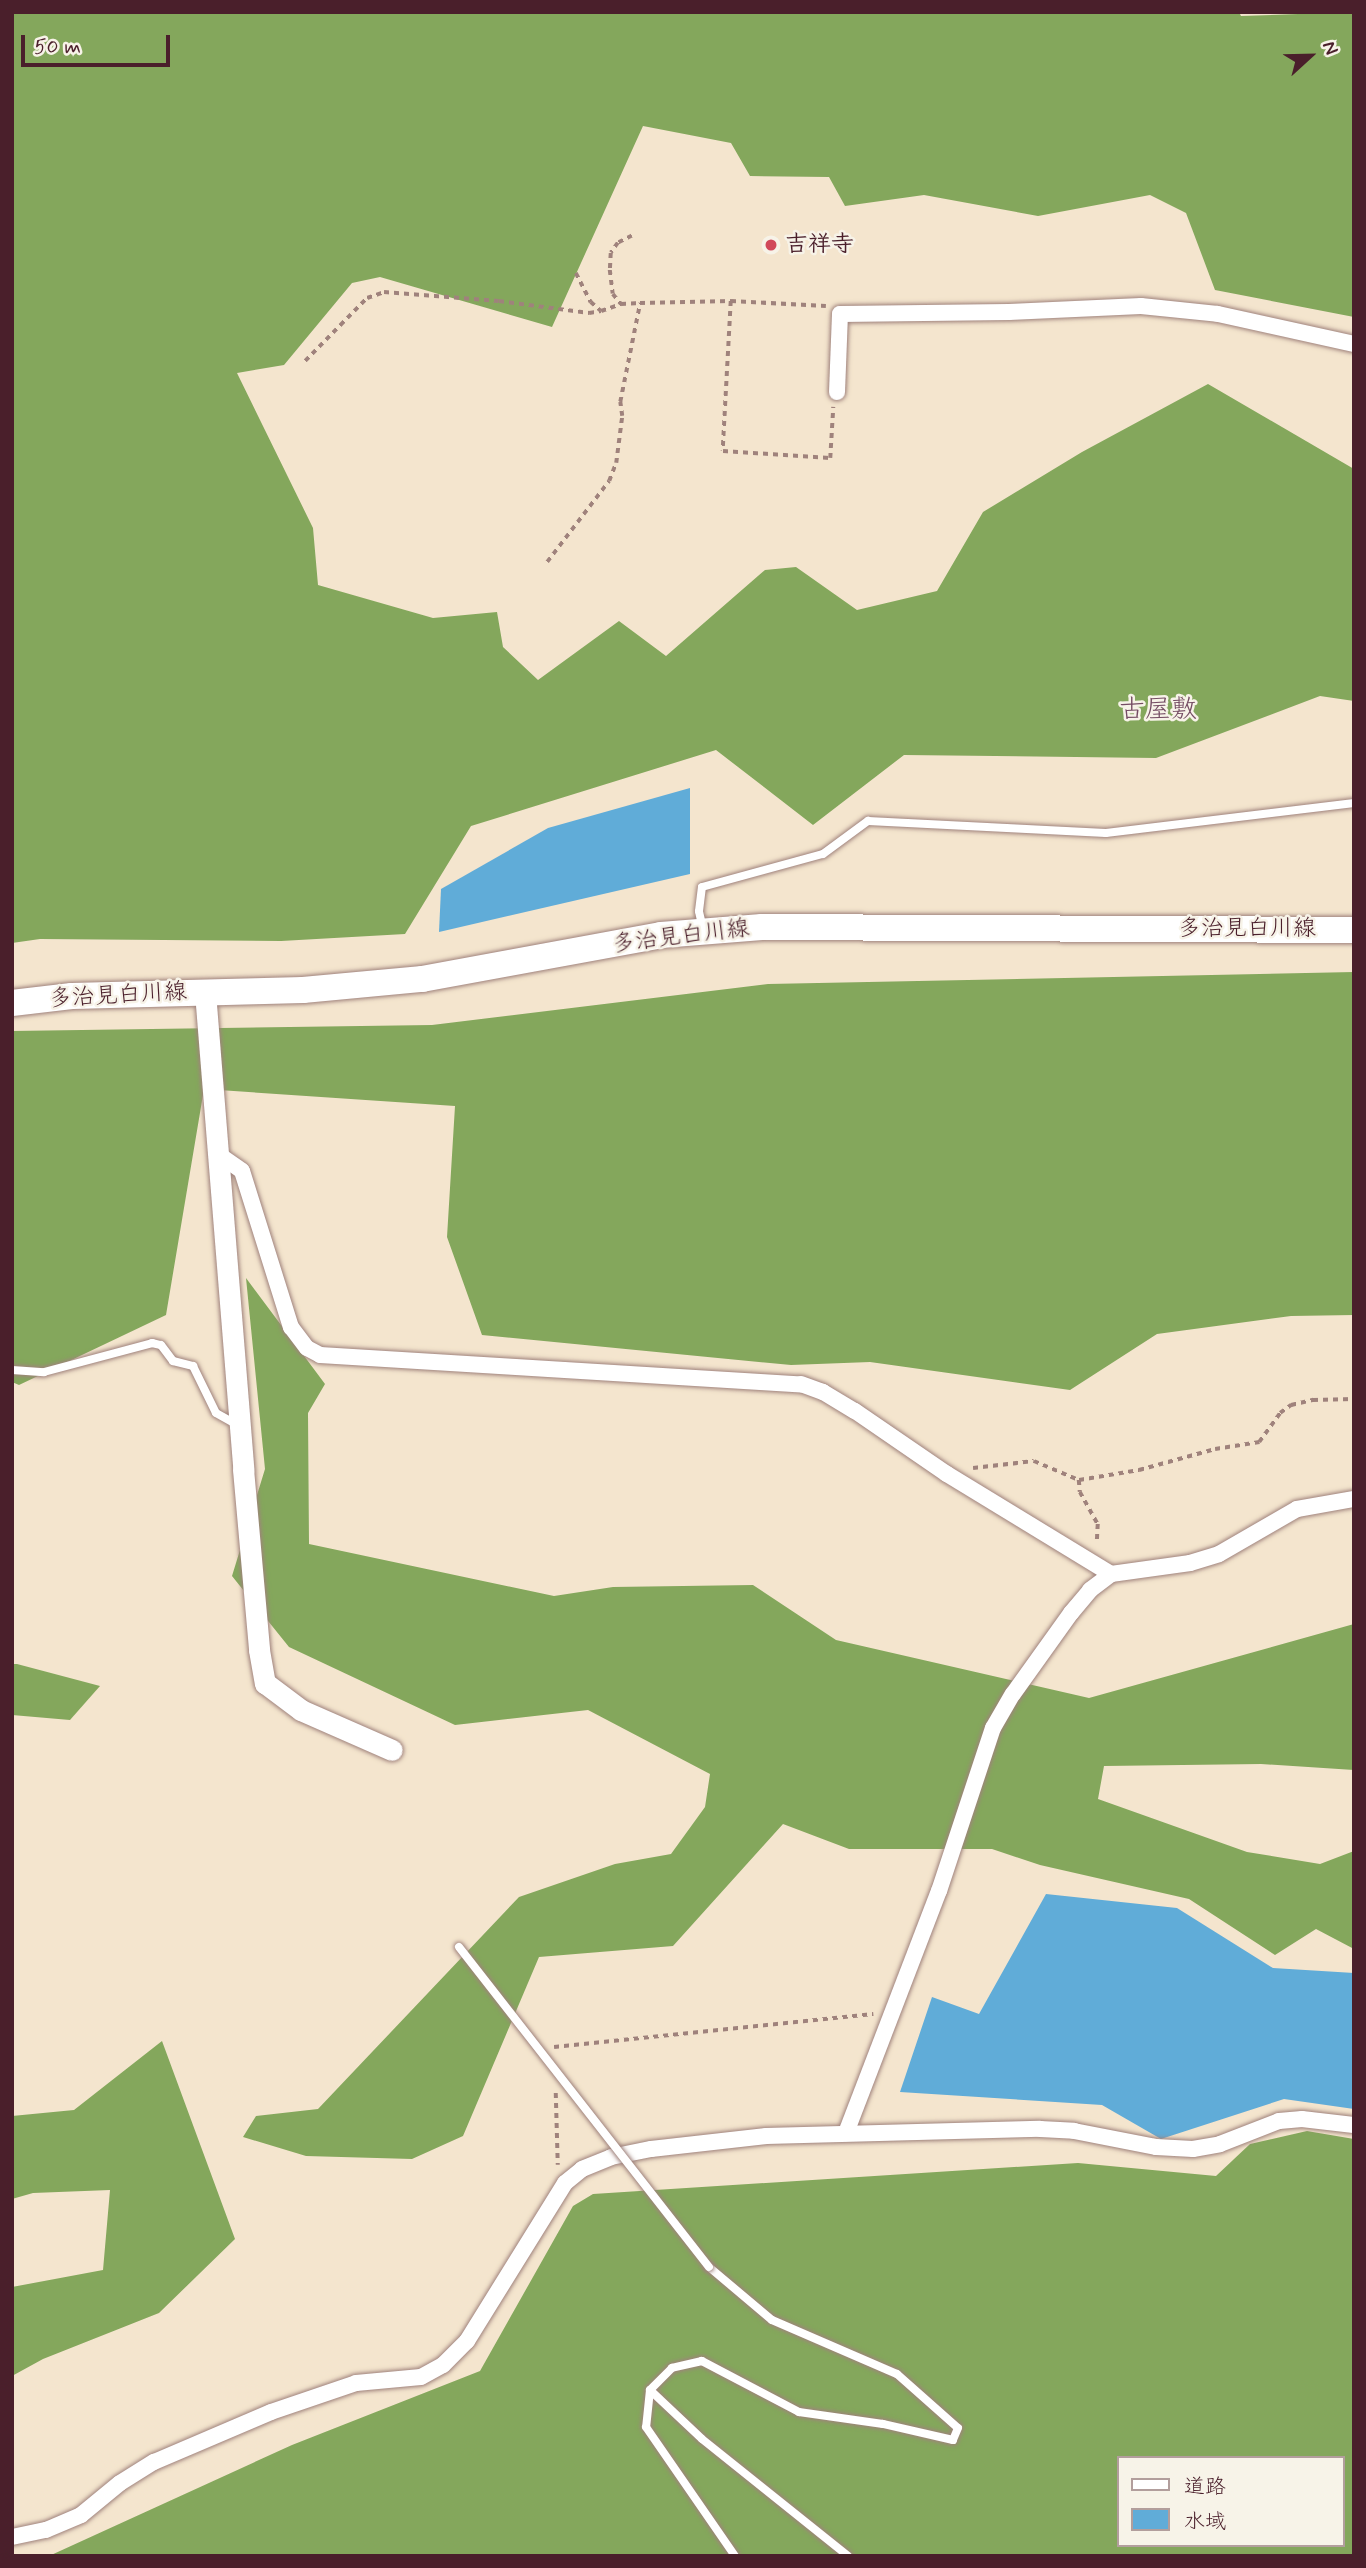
<!DOCTYPE html>
<meta charset="utf-8">
<style>
body{margin:0}
#map{position:relative;width:1366px;height:2568px;overflow:hidden;background:#f4e5ce;font-family:Mynerve,"Klee One",sans-serif}
div>[style]{position:absolute}
.forest>*{inset:0;background:#84a75c}
.water>*{inset:0;background:#60acd8}
.path>*{height:3.5px;margin-top:-1.75px;transform-origin:0;background:repeating-linear-gradient(90deg,#9f827c 0 5px,transparent 0 10px)}
.roads{filter:drop-shadow(0 0 2px #9f827c) drop-shadow(0 0 2px #9f827c)}
.service>*{height:8px;margin:-4px;padding:0 4px;transform-origin:4px;border-radius:4px;background:#fff}
.minor>*{height:16px;margin:-8px;padding:0 8px;transform-origin:8px;border-radius:8px;background:#fff}
.tertiary>*{height:21px;margin:-10.5px;padding:0 10.5px;transform-origin:10.5px;border-radius:10.5px;background:#fff}
.primary>*{height:26px;margin:-13px;padding:0 13px;transform-origin:13px;border-radius:13px;background:#fff}
.bridges{filter:drop-shadow(0 0 2px #9f827c) drop-shadow(0 0 2px #9f827c)}
.service-bridge>*{height:8px;margin:-4px;padding:0 4px;transform-origin:4px;border-radius:4px;background:#fff}
.dots>*{width:19px;height:19px;translate:-50% -50%;box-sizing:border-box;border:4px solid #f7f3e8;border-radius:50%}
span{translate:-50% -50%;white-space:nowrap;text-align:center;line-height:1.15;-webkit-text-stroke:5px #f7f3e8;paint-order:stroke}
.poi-label{font-size:23px;color:#4a1f2b;font-weight:700}
.left{translate:0 -50%;text-align:left}
.street-label{font-size:23px;color:#4a1f2b}
.quarter-label{font-size:26px;color:#744c63}
.frame{position:absolute;inset:0;border:14px solid #4a1f2b;pointer-events:none}
.legend{position:absolute;left:1117px;top:2456px;width:228px;height:91px;box-sizing:border-box;background:#f7f3e8;border:2px solid #b29e9c;margin:0;padding:9px 12px;list-style:none;font-size:21px;color:#4a1f2b}
.legend li{display:flex;align-items:center;gap:14px;height:35px}
.legend b{width:35px;border:2px solid #b29e9c}
.north{position:absolute;left:1275px;top:21px;width:70px;height:70px;-webkit-text-stroke:5px #f7f3e8;paint-order:stroke;rotate:68deg;font-size:19px;font-weight:700;line-height:28px;text-align:center;color:#4a1f2b}
.north::after{content:'';display:block;margin:auto;width:24px;height:32px;background:#4a1f2b;clip-path:polygon(50% 0,100% 100%,50% 72%,0 100%)}
.scale{position:absolute;left:21px;top:35px;width:149px;height:32px;box-sizing:border-box;border:4px solid #4a1f2b;border-top:0;padding-left:9px;font-size:21px;line-height:24px;white-space:nowrap;color:#4a1f2b;-webkit-text-stroke:5px #f7f3e8;paint-order:stroke}
</style>
<div id="map">
<div class="forest">
<i style="clip-path:polygon(12px 12px,1239px 12px,1241px 16px,1354px 12px,1354px 317px,1215px 290px,1186px 213px,1150px 195px,1038px 216px,924px 195px,845px 206px,829px 177px,750px 176px,731px 143px,643px 126px,552px 327px,380px 277px,352px 283px,284px 365px,237px 373px,313px 528px,318px 585px,433px 618px,497px 612px,503px 647px,538px 680px,619px 621px,666px 656px,765px 570px,796px 567px,857px 610px,937px 591px,983px 512px,1082px 452px,1208px 384px,1354px 469px,1354px 701px,1320px 696px,1156px 758px,904px 755px,813px 825px,716px 750px,471px 826px,405px 934px,281px 941px,40px 939px,12px 943px)"></i>
<i style="clip-path:polygon(1354px 972px,1354px 1315px,1291px 1316px,1157px 1334px,1070px 1390px,870px 1362px,791px 1365px,482px 1335px,447px 1237px,455px 1106px,204px 1089px,166px 1315px,19px 1385px,12px 1382px,12px 1031px,432px 1025px,768px 984px)"></i>
<i style="clip-path:polygon(246px 1278px,325px 1384px,308px 1413px,309px 1544px,554px 1596px,613px 1587px,753px 1585px,836px 1640px,1089px 1698px,1354px 1624px,1354px 1770px,1261px 1764px,1104px 1766px,1098px 1799px,1247px 1852px,1320px 1864px,1354px 1851px,1354px 1949px,1316px 1929px,1275px 1955px,1189px 1899px,1040px 1865px,992px 1849px,849px 1849px,783px 1824px,673px 1946px,539px 1957px,463px 2136px,412px 2159px,306px 2156px,243px 2137px,256px 2116px,318px 2109px,519px 1897px,615px 1864px,671px 1854px,705px 1807px,710px 1774px,588px 1710px,455px 1725px,289px 1647px,232px 1576px,265px 1469px)"></i>
<i style="clip-path:polygon(12px 1664px,17px 1664px,100px 1686px,70px 1720px,12px 1715px)"></i>
<i style="clip-path:polygon(162px 2041px,235px 2239px,159px 2313px,43px 2359px,12px 2376px,12px 2287px,103px 2270px,110px 2190px,33px 2193px,12px 2199px,12px 2116px,74px 2110px)"></i>
<i style="clip-path:polygon(evenodd,1307px 2131px,1354px 2139px,1354px 2556px,49px 2556px,292px 2445px,480px 2371px,573px 2206px,593px 2194px,1078px 2163px,1216px 2176px,1250px 2144px,1307px 2131px,1119px 2458px,1343px 2458px,1343px 2545px,1119px 2545px,1119px 2458px)"></i>
</div>
<div class="water">
<i style="clip-path:polygon(690px 788px,690px 874px,439px 932px,441px 889px,548px 828px)"></i>
<i style="clip-path:polygon(1046px 1894px,1177px 1908px,1273px 1968px,1354px 1973px,1354px 2109px,1284px 2099px,1161px 2139px,1102px 2105px,900px 2092px,932px 1997px,979px 2014px)"></i>
</div>
<div class="path">
<i style="left:632px;top:236px;width:16px;rotate:153deg"></i>
<i style="left:618px;top:243px;width:12px;rotate:125deg"></i>
<i style="left:611px;top:253px;width:17px;rotate:93deg"></i>
<i style="left:610px;top:270px;width:24px;rotate:83deg"></i>
<i style="left:613px;top:294px;width:13px;rotate:51deg"></i>
<i style="left:621px;top:304px;width:19px;rotate:-3deg"></i>
<i style="left:576px;top:273px;width:33px;rotate:63deg"></i>
<i style="left:591px;top:302px;width:13px;rotate:42deg"></i>
<i style="left:601px;top:311px;width:21px;rotate:-19deg"></i>
<i style="left:731px;top:301px;width:150px;rotate:93.1deg"></i>
<i style="left:723px;top:451px;width:107px;rotate:3.7deg"></i>
<i style="left:830px;top:458px;width:51px;rotate:-86.6deg"></i>
<i style="left:305px;top:361px;width:88px;rotate:-45.5deg"></i>
<i style="left:367px;top:298px;width:18px;rotate:-19deg"></i>
<i style="left:384px;top:292px;width:115px;rotate:4.5deg"></i>
<i style="left:499px;top:301px;width:91px;rotate:7.6deg"></i>
<i style="left:589px;top:313px;width:12px;rotate:-9deg"></i>
<i style="left:547px;top:562px;width:102px;rotate:-52.6deg"></i>
<i style="left:609px;top:481px;width:19px;rotate:-69deg"></i>
<i style="left:616px;top:463px;width:47px;rotate:-82.7deg"></i>
<i style="left:622px;top:416px;width:14px;rotate:-98deg"></i>
<i style="left:620px;top:402px;width:101px;rotate:-78.6deg"></i>
<i style="left:640px;top:303px;width:91px;rotate:-1.3deg"></i>
<i style="left:731px;top:301px;width:95px;rotate:3deg"></i>
<i style="left:973px;top:1468px;width:61px;rotate:-6.5deg"></i>
<i style="left:1034px;top:1461px;width:49px;rotate:22.9deg"></i>
<i style="left:1079px;top:1480px;width:61px;rotate:-9.5deg"></i>
<i style="left:1139px;top:1470px;width:79px;rotate:-15.4deg"></i>
<i style="left:1215px;top:1449px;width:45px;rotate:-9deg"></i>
<i style="left:1259px;top:1442px;width:36px;rotate:-54deg"></i>
<i style="left:1280px;top:1413px;width:14px;rotate:-36deg"></i>
<i style="left:1291px;top:1405px;width:23px;rotate:-13deg"></i>
<i style="left:1313px;top:1400px;width:41px;rotate:-1.4deg"></i>
<i style="left:1079px;top:1480px;width:12px;rotate:85deg"></i>
<i style="left:1080px;top:1492px;width:37px;rotate:61deg"></i>
<i style="left:1098px;top:1524px;width:20px;rotate:93deg"></i>
<i style="left:554px;top:2047px;width:321px;rotate:-5.9deg"></i>
<i style="left:556px;top:2093px;width:72px;rotate:88.4deg"></i>
</div>
<div class="roads">
<div class="service">
<i style="left:703px;top:929px;width:18px;rotate:-103deg"></i>
<i style="left:699px;top:911px;width:24px;rotate:-83deg"></i>
<i style="left:702px;top:887px;width:125px;rotate:-15.3deg"></i>
<i style="left:823px;top:854px;width:56px;rotate:-36.3deg"></i>
<i style="left:868px;top:821px;width:238px;rotate:2.9deg"></i>
<i style="left:1106px;top:833px;width:250px;rotate:-6.9deg"></i>
<i style="left:12px;top:1370px;width:32px;rotate:4deg"></i>
<i style="left:44px;top:1372px;width:112px;rotate:-15deg"></i>
<i style="left:152px;top:1343px;width:9px;rotate:13deg"></i>
<i style="left:161px;top:1345px;width:20px;rotate:53deg"></i>
<i style="left:173px;top:1361px;width:21px;rotate:14deg"></i>
<i style="left:193px;top:1366px;width:52px;rotate:63.9deg"></i>
<i style="left:216px;top:1413px;width:23px;rotate:29deg"></i>
<i style="left:709px;top:2267px;width:82px;rotate:40.1deg"></i>
<i style="left:772px;top:2320px;width:136px;rotate:23.4deg"></i>
<i style="left:897px;top:2374px;width:81px;rotate:41.5deg"></i>
<i style="left:958px;top:2428px;width:13px;rotate:113deg"></i>
<i style="left:953px;top:2440px;width:72px;rotate:-167.1deg"></i>
<i style="left:883px;top:2424px;width:85px;rotate:-171.9deg"></i>
<i style="left:799px;top:2412px;width:110px;rotate:-152.3deg"></i>
<i style="left:702px;top:2361px;width:31px;rotate:167deg"></i>
<i style="left:672px;top:2368px;width:31px;rotate:135deg"></i>
<i style="left:650px;top:2390px;width:37px;rotate:96deg"></i>
<i style="left:646px;top:2427px;width:157px;rotate:55.4deg"></i>
<i style="left:650px;top:2390px;width:71px;rotate:43.3deg"></i>
<i style="left:702px;top:2439px;width:187px;rotate:38.7deg"></i>
</div>
<div class="minor">
<i style="left:837px;top:392px;width:78px;rotate:-87.8deg"></i>
<i style="left:840px;top:314px;width:169px;rotate:-0.7deg"></i>
<i style="left:1009px;top:312px;width:132px;rotate:-2.6deg"></i>
<i style="left:1141px;top:306px;width:77px;rotate:5.9deg"></i>
<i style="left:1218px;top:314px;width:139px;rotate:12.4deg"></i>
<i style="left:218px;top:1154px;width:29px;rotate:35deg"></i>
<i style="left:242px;top:1171px;width:164px;rotate:72.6deg"></i>
<i style="left:291px;top:1327px;width:26px;rotate:53deg"></i>
<i style="left:307px;top:1348px;width:15px;rotate:28deg"></i>
<i style="left:320px;top:1355px;width:482px;rotate:3.5deg"></i>
<i style="left:801px;top:1384px;width:23px;rotate:20deg"></i>
<i style="left:823px;top:1392px;width:37px;rotate:31deg"></i>
<i style="left:855px;top:1411px;width:112px;rotate:34.4deg"></i>
<i style="left:947px;top:1474px;width:192px;rotate:31.4deg"></i>
<i style="left:846px;top:2133px;width:259px;rotate:-69deg"></i>
<i style="left:939px;top:1891px;width:172px;rotate:-71.7deg"></i>
<i style="left:993px;top:1728px;width:39px;rotate:-60deg"></i>
<i style="left:1013px;top:1694px;width:100px;rotate:-54.4deg"></i>
<i style="left:1071px;top:1613px;width:30px;rotate:-50deg"></i>
<i style="left:1090px;top:1590px;width:26px;rotate:-37deg"></i>
<i style="left:1111px;top:1574px;width:80px;rotate:-7.9deg"></i>
<i style="left:1190px;top:1563px;width:30px;rotate:-17deg"></i>
<i style="left:1219px;top:1554px;width:90px;rotate:-30deg"></i>
<i style="left:1297px;top:1509px;width:58px;rotate:-10deg"></i>
<i style="left:12px;top:2537px;width:35px;rotate:-12deg"></i>
<i style="left:46px;top:2530px;width:38px;rotate:-23deg"></i>
<i style="left:81px;top:2515px;width:50px;rotate:-39.4deg"></i>
<i style="left:120px;top:2483px;width:40px;rotate:-32deg"></i>
<i style="left:154px;top:2462px;width:127px;rotate:-23.1deg"></i>
<i style="left:271px;top:2412px;width:90px;rotate:-18.8deg"></i>
<i style="left:356px;top:2383px;width:65px;rotate:-5.3deg"></i>
<i style="left:421px;top:2377px;width:25px;rotate:-29deg"></i>
<i style="left:443px;top:2365px;width:34px;rotate:-45deg"></i>
<i style="left:467px;top:2341px;width:186px;rotate:-58.2deg"></i>
<i style="left:565px;top:2183px;width:22px;rotate:-39deg"></i>
<i style="left:582px;top:2169px;width:31px;rotate:-22deg"></i>
<i style="left:611px;top:2157px;width:41px;rotate:-11.3deg"></i>
<i style="left:651px;top:2149px;width:116px;rotate:-6.4deg"></i>
<i style="left:766px;top:2136px;width:274px;rotate:-1.5deg"></i>
<i style="left:1040px;top:2129px;width:34px;rotate:3deg"></i>
<i style="left:1074px;top:2131px;width:84px;rotate:11deg"></i>
<i style="left:1156px;top:2147px;width:37px;rotate:3deg"></i>
<i style="left:1193px;top:2149px;width:27px;rotate:-10deg"></i>
<i style="left:1220px;top:2144px;width:63px;rotate:-21.3deg"></i>
<i style="left:1279px;top:2121px;width:23px;rotate:-5deg"></i>
<i style="left:1302px;top:2119px;width:52px;rotate:6.6deg"></i>
</div>
<div class="tertiary">
<i style="left:205px;top:992px;width:479px;rotate:85.4deg"></i>
<i style="left:243px;top:1469px;width:182px;rotate:84.9deg"></i>
<i style="left:259px;top:1650px;width:34px;rotate:80deg"></i>
<i style="left:265px;top:1683px;width:45px;rotate:36.9deg"></i>
<i style="left:301px;top:1710px;width:99px;rotate:23.7deg"></i>
</div>
<div class="primary">
<i style="left:12px;top:1003px;width:60px;rotate:-6.7deg"></i>
<i style="left:72px;top:996px;width:231px;rotate:-1.5deg"></i>
<i style="left:303px;top:990px;width:120px;rotate:-5.3deg"></i>
<i style="left:422px;top:979px;width:243px;rotate:-10.4deg"></i>
<i style="left:661px;top:935px;width:101px;rotate:-4.5deg"></i>
<i style="left:762px;top:927px;width:592px;rotate:0.29deg"></i>
</div>
</div>
<div class="bridges">
<div class="service-bridge">
<i style="left:459px;top:1947px;width:406px;rotate:52deg"></i>
</div>
</div>
<div class="dots">
<i style="left:771px;top:245px;background:#d1495b"></i>
</div>
<div class="poi-label">
<span class="left" style="left:785px;top:245px">吉祥寺</span>
</div>
<div class="street-label">
<span style="left:1247px;top:929px">多治見白川線</span>
<span style="left:681px;top:937px;rotate:-7deg">多治見白川線</span>
<span style="left:118px;top:996px;rotate:-3deg">多治見白川線</span>
</div>
<div class="quarter-label">
<span style="left:1158px;top:711px">古屋敷</span>
</div>
<div class="frame"></div>
<ul class="legend">
<li><b style="height:9px;background:#fff"></b>道路</li>
<li><b style="height:19px;background:#60acd8"></b>水域</li>
</ul>
<div class="north">N</div>
<div class="scale">50 m</div>
</div>
